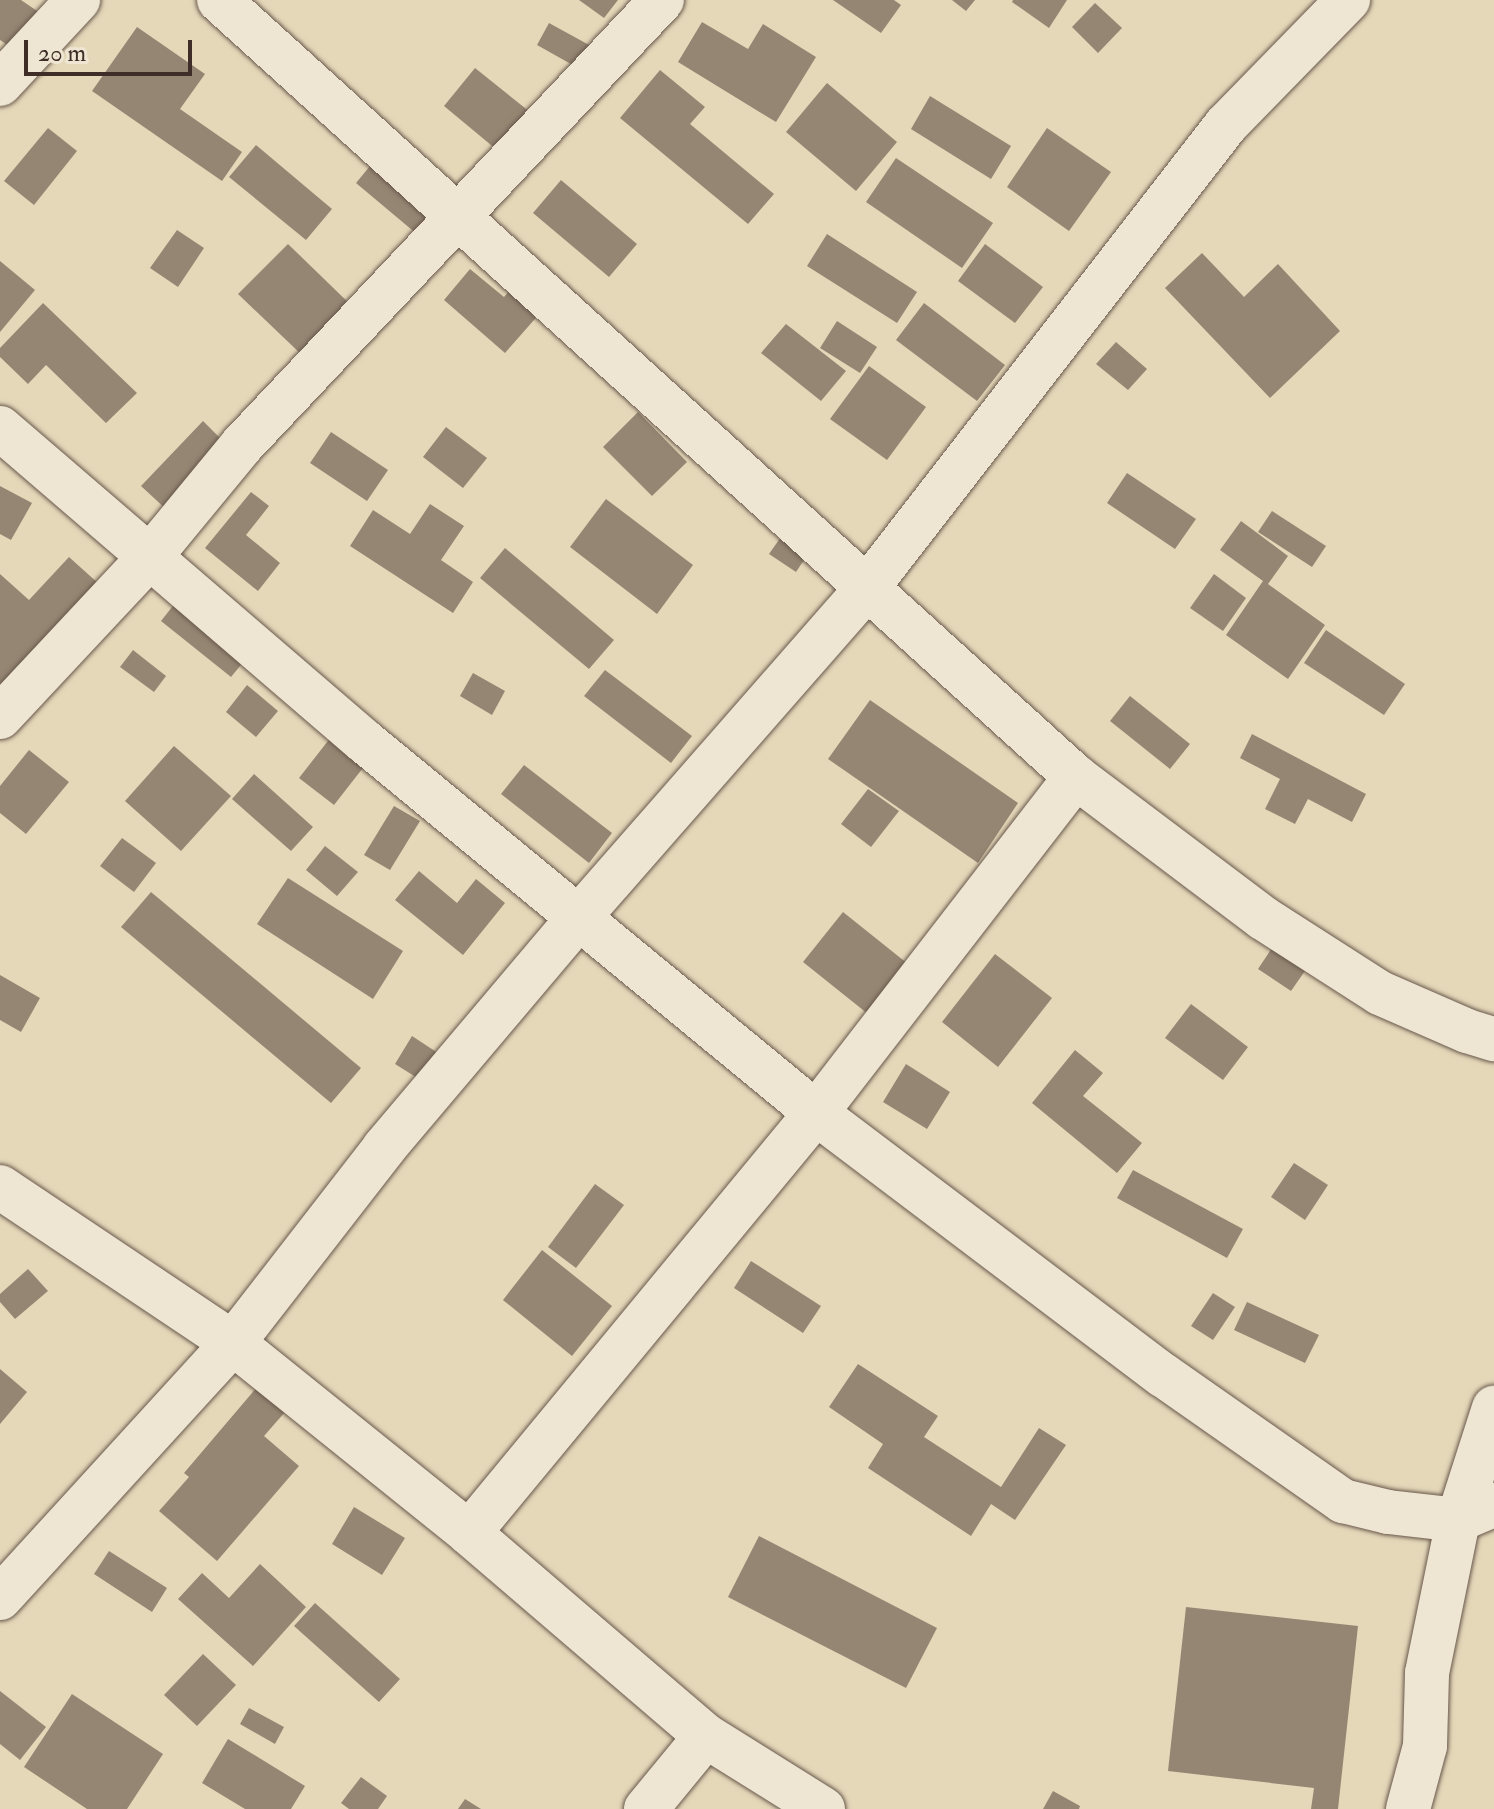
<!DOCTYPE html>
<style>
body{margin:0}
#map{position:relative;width:1494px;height:1809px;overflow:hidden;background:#e5d8b9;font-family:"IM FELL Double Pica",serif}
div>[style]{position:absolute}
.building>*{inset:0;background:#958673}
.roads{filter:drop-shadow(0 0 2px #68584c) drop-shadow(0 0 2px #68584c)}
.minor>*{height:44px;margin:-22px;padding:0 22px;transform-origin:22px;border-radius:22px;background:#eee6d2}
span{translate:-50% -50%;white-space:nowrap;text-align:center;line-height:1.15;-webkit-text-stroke:6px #eee6d2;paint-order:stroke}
.scale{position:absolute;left:24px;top:40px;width:168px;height:36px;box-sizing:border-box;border:4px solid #3f2e27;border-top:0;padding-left:10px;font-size:24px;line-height:28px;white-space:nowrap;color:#3f2e27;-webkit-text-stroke:6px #eee6d2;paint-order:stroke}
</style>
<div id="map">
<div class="building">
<i style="clip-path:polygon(0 0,21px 0,43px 15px,18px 52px,0 40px)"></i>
<i style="clip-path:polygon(579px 0,618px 0,604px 18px)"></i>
<i style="clip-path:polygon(833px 0,894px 0,901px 5px,881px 33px)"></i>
<i style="clip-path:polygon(952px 0,975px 0,966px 11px)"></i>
<i style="clip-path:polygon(1013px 0,1067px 0,1049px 28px,1012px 2px)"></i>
<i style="clip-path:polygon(1095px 3px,1122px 28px,1098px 53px,1072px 27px)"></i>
<i style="clip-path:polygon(702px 22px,748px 49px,763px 24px,816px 57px,776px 122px,678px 62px)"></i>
<i style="clip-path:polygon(549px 23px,591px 46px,578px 68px,537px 45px)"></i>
<i style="clip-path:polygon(137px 27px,205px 74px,180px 109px,242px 152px,222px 181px,92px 91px)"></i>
<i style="clip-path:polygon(475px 68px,535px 116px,503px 155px,444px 106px)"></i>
<i style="clip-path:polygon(660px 70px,705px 107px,690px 124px,774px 194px,748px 224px,620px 118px)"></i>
<i style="clip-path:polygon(827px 83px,897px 142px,856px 191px,786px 132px)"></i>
<i style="clip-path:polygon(930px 96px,1011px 146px,991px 179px,911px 129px)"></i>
<i style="clip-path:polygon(48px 128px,77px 151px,34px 205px,4px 181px)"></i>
<i style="clip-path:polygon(1047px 128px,1111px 172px,1069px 231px,1007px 187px)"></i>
<i style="clip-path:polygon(256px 145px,332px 209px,306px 240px,229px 177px)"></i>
<i style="clip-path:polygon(380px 154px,441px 206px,418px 235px,356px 183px)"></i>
<i style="clip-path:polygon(896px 158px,993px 223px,962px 268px,866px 202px)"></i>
<i style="clip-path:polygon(561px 180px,637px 244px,609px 277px,533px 213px)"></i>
<i style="clip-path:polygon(177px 230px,204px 248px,178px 287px,150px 268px)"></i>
<i style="clip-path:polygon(827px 234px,917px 292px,897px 323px,807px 266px)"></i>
<i style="clip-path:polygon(288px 244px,353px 307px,304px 357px,238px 294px)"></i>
<i style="clip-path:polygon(985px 244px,1043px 287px,1015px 323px,958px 281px)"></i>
<i style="clip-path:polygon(1202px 253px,1244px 297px,1278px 264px,1340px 331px,1270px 398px,1165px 288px)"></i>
<i style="clip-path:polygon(0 261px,35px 290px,0 332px)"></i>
<i style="clip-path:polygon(470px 269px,504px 297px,520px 279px,549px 303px,505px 353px,444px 300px)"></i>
<i style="clip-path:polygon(43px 303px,137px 393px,106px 423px,46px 365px,28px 384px,0 357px,0 348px)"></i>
<i style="clip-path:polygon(924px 303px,1005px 365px,977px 401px,896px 340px)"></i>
<i style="clip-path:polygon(837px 321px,877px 347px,860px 373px,820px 348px)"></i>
<i style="clip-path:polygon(786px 324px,846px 371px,821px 401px,761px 353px)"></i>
<i style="clip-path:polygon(1116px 342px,1147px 369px,1128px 390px,1096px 364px)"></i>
<i style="clip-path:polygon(869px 366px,926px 407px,887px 460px,830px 419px)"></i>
<i style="clip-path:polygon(638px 412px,687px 462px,652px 496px,603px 447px)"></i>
<i style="clip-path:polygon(203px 421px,230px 448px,168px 511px,141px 486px)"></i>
<i style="clip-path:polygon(446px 427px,487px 458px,463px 488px,423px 457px)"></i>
<i style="clip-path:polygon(331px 432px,388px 470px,367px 501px,310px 463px)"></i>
<i style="clip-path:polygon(1127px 473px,1196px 519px,1175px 549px,1107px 503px)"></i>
<i style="clip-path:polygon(0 486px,32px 503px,11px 540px,0 534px)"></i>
<i style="clip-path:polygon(251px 492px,269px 506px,246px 535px,280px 563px,258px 591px,205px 548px)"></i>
<i style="clip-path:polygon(606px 499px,693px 565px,657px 614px,570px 547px)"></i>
<i style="clip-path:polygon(430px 504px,464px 526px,441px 560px,473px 582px,453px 613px,350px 546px,373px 510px,410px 534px)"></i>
<i style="clip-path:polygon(1272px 511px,1326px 546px,1312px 567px,1258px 532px)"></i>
<i style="clip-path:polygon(1241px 521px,1288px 556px,1268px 584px,1325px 625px,1288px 679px,1226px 635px,1263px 581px,1220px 550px)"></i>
<i style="clip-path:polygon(788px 527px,814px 545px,796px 572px,769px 554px)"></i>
<i style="clip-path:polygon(505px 548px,614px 640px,589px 669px,480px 578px)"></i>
<i style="clip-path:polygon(69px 557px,99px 584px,0 686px,0 574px,29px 600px)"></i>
<i style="clip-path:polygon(1214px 574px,1246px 598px,1223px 631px,1190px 608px)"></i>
<i style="clip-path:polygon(187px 588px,258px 644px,231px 677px,161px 621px)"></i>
<i style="clip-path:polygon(1326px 630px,1405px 684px,1384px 715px,1304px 663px)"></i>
<i style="clip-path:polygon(133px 650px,166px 676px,154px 692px,120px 667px)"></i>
<i style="clip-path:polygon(605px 670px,692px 736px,671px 763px,584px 696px)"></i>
<i style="clip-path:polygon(473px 673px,505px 691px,492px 715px,460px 696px)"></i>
<i style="clip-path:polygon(247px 685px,278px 711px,256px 737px,226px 712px)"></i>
<i style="clip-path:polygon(1130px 696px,1190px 744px,1170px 769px,1110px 721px)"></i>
<i style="clip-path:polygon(870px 700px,1018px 803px,978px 863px,828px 759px)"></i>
<i style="clip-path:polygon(1252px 734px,1366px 794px,1352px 822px,1308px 799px,1295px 824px,1265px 809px,1280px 779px,1240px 758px)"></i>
<i style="clip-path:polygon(331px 737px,366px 764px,334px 805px,299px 778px)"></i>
<i style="clip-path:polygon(174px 746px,231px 796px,181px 851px,125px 801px)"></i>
<i style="clip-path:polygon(29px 750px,69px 782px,26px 834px,0 813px,0 786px)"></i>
<i style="clip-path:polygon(524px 765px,612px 833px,589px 863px,501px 794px)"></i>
<i style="clip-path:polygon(254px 774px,313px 827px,291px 851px,232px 799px)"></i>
<i style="clip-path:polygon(868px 789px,899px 811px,871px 847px,841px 824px)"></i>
<i style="clip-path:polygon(394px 806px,420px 821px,390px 870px,364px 855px)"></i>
<i style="clip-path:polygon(122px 838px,156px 863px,134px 892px,100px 866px)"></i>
<i style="clip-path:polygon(325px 846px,358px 872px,337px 896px,306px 870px)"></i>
<i style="clip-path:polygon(419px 871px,457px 903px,476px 879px,505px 903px,463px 955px,395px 900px)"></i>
<i style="clip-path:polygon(288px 878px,403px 951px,373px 999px,257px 924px)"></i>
<i style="clip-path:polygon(151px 892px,361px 1068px,331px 1103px,121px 927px)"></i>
<i style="clip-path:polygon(843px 912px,923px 976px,883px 1026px,803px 962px)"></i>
<i style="clip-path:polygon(1274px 945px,1307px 968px,1291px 991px,1258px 969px)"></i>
<i style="clip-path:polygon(995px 954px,1052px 998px,998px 1067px,942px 1022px)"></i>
<i style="clip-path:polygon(0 975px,40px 998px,21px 1032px,0 1020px)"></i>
<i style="clip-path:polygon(1191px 1004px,1248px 1047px,1223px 1080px,1165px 1038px)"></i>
<i style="clip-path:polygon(412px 1036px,444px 1057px,427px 1084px,395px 1064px)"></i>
<i style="clip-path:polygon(1075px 1050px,1103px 1073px,1083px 1096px,1142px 1143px,1117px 1173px,1032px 1103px)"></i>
<i style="clip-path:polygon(906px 1064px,950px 1092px,927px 1129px,883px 1102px)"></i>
<i style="clip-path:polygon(1294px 1163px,1328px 1185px,1305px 1220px,1271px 1197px)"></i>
<i style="clip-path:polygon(1133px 1170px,1243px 1229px,1227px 1258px,1117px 1198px)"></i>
<i style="clip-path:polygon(595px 1184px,624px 1205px,576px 1268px,548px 1247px)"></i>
<i style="clip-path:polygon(542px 1250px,612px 1306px,572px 1356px,503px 1300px)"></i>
<i style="clip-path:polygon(751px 1261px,821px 1306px,803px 1333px,734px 1288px)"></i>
<i style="clip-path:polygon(28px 1269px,48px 1291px,15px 1319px,0 1302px,0 1294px)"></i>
<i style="clip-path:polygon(1213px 1293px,1235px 1307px,1213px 1340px,1191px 1326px)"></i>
<i style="clip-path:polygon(1247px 1302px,1319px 1335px,1305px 1363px,1234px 1330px)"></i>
<i style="clip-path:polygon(858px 1364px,938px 1416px,924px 1437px,1001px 1487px,1039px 1428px,1066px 1445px,1015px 1520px,991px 1504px,971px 1536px,868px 1468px,883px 1444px,829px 1407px)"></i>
<i style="clip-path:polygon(0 1369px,27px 1392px,0 1424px)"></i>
<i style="clip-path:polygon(257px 1387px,285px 1412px,264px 1436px,299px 1466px,217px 1561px,159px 1511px,189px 1477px,184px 1473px)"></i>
<i style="clip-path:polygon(354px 1507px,405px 1538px,382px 1575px,332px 1544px)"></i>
<i style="clip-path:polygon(759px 1536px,937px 1628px,906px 1688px,728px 1597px)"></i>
<i style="clip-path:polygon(109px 1551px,167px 1588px,152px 1612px,94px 1574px)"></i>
<i style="clip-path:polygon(260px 1564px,306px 1607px,253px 1666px,178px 1599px,202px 1573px,229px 1598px)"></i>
<i style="clip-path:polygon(315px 1603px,400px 1679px,379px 1702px,294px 1626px)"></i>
<i style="clip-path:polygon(1186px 1607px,1358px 1626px,1338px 1809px,1311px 1809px,1314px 1788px,1168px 1771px)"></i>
<i style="clip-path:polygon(203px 1654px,236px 1685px,197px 1726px,164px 1695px)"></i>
<i style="clip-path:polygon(0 1691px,46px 1727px,20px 1760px,0 1744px)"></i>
<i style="clip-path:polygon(72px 1694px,163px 1754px,127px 1809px,87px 1809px,24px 1767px)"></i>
<i style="clip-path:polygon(249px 1708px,284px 1727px,275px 1744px,240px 1724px)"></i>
<i style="clip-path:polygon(228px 1739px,305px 1786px,291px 1809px,245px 1809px,202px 1783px)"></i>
<i style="clip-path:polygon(361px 1777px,387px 1796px,378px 1809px,349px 1809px,341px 1803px)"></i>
<i style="clip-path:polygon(1053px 1791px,1080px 1806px,1079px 1809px,1043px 1809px)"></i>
<i style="clip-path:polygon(465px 1799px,481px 1809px,458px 1809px)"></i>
</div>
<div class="roads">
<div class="minor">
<i style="left:219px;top:0;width:1157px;rotate:42.2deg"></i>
<i style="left:1076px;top:777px;width:234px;rotate:37deg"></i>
<i style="left:1263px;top:918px;width:139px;rotate:32.7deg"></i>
<i style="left:1380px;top:993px;width:95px;rotate:23.6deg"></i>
<i style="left:1467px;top:1031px;width:28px;rotate:17deg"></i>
<i style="left:0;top:84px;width:115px;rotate:-47.1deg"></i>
<i style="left:0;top:428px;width:480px;rotate:40.7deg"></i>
<i style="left:364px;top:741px;width:585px;rotate:39.45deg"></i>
<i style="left:816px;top:1113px;width:435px;rotate:37.1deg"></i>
<i style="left:1163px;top:1375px;width:220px;rotate:35deg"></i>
<i style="left:1343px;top:1501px;width:46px;rotate:13.7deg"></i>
<i style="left:1388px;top:1512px;width:70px;rotate:6.5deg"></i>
<i style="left:1458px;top:1520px;width:39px;rotate:-23deg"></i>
<i style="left:0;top:717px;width:218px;rotate:-46.9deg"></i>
<i style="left:149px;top:558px;width:146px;rotate:-50.5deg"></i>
<i style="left:242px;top:445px;width:612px;rotate:-46.66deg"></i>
<i style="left:0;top:1187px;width:280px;rotate:33.8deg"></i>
<i style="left:233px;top:1343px;width:303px;rotate:38.8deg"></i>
<i style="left:469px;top:1533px;width:312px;rotate:40.6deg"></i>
<i style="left:706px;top:1736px;width:138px;rotate:32deg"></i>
<i style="left:469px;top:1533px;width:545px;rotate:-50.44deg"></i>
<i style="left:816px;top:1113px;width:425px;rotate:-52.3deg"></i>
<i style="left:0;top:1598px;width:345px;rotate:-47.6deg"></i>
<i style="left:233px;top:1343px;width:247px;rotate:-52.2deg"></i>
<i style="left:384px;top:1148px;width:302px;rotate:-49.8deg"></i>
<i style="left:579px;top:917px;width:437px;rotate:-48.8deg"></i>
<i style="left:867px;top:588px;width:586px;rotate:-52.21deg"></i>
<i style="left:1226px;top:125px;width:175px;rotate:-45.7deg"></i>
<i style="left:646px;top:1809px;width:94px;rotate:-50.6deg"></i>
<i style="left:1408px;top:1809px;width:65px;rotate:-74.9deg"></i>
<i style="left:1425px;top:1746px;width:73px;rotate:-88.4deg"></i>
<i style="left:1427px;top:1673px;width:156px;rotate:-78.5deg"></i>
<i style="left:1458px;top:1520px;width:118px;rotate:-72.2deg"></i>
</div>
</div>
<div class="scale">20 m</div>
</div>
